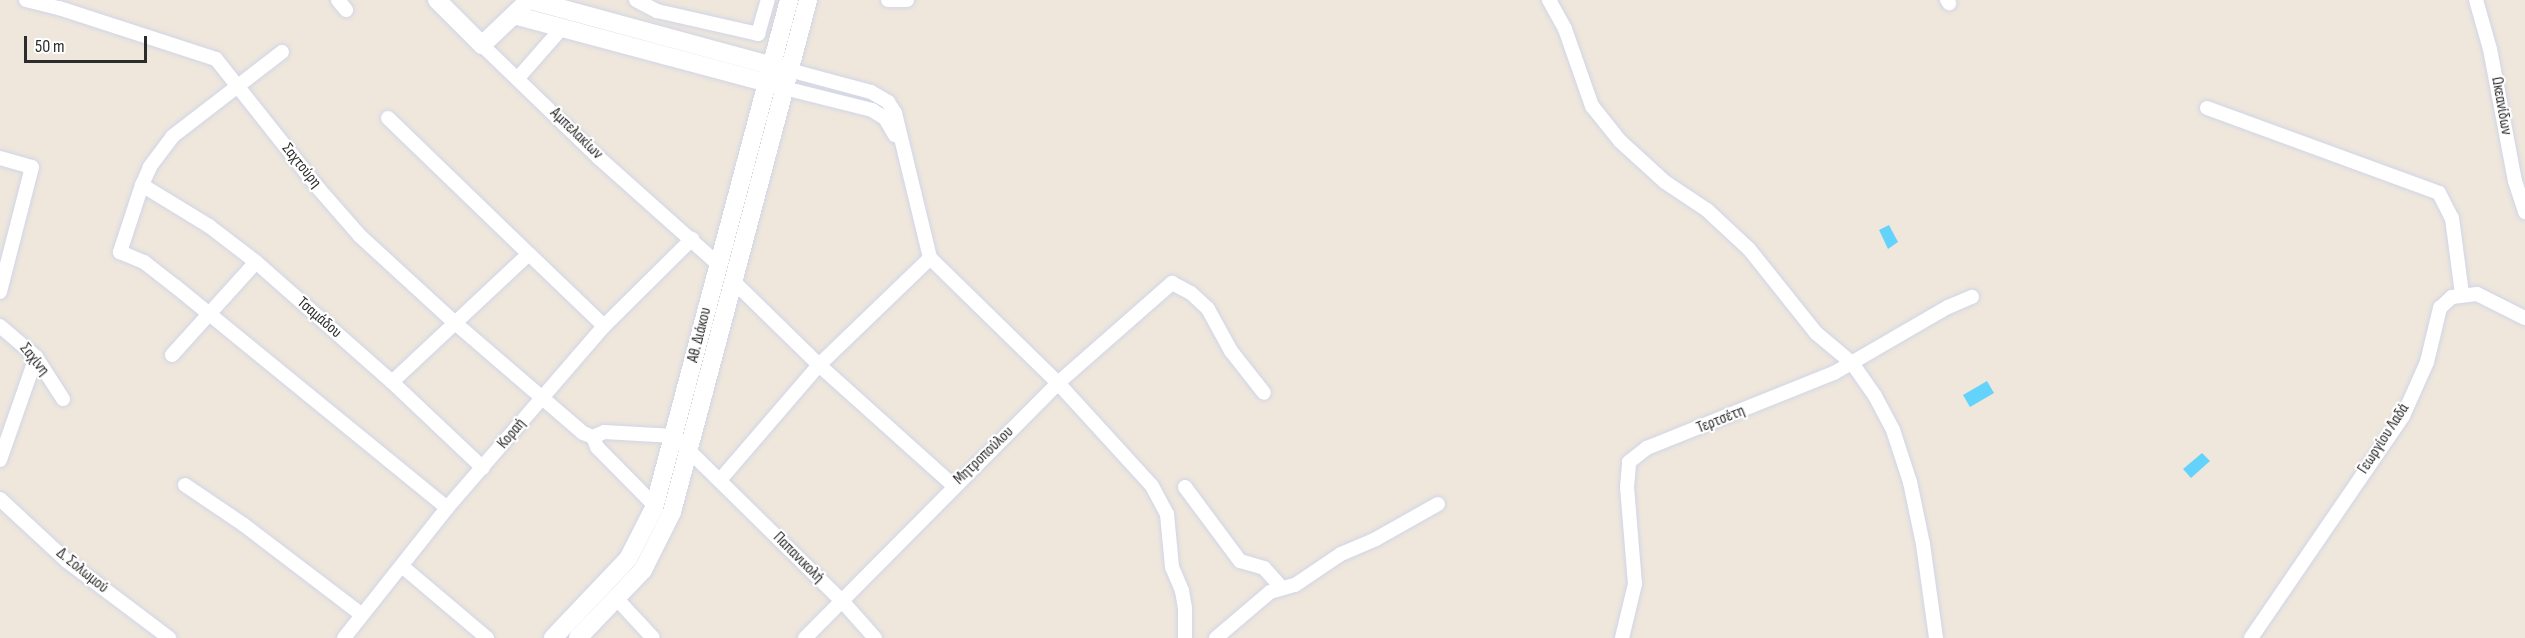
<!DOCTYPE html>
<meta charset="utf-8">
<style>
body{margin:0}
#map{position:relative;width:2525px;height:638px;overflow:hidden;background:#efe7dc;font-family:"Sofia Sans Condensed",sans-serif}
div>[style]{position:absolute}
.water>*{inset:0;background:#64d3fc}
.roads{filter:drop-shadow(0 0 2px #d1d5e6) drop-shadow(0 0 2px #d1d5e6)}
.street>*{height:14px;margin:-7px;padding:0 7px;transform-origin:7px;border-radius:7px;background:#fff}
.secondary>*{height:18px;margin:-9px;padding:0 9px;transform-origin:9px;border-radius:9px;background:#fff}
span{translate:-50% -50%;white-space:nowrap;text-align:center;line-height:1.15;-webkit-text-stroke:4.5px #fff;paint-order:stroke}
.street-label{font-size:16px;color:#2c2c2c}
.scale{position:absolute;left:24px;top:36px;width:123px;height:27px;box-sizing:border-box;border:3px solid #2c2c2c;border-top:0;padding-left:8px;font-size:18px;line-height:21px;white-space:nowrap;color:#2c2c2c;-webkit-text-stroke:4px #fff;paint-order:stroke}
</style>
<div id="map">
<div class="water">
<i style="clip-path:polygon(1889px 225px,1898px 242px,1888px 249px,1879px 230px)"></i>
<i style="clip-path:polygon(1987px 381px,1994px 393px,1970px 407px,1963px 395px)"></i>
<i style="clip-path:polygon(2202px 453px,2210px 461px,2191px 478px,2183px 469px)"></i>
</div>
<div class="roads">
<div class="street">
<i style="left:26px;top:0;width:34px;rotate:14deg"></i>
<i style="left:59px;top:8px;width:165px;rotate:18deg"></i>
<i style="left:216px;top:59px;width:166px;rotate:51.6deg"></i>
<i style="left:319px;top:189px;width:62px;rotate:48.9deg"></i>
<i style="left:360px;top:236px;width:127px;rotate:42.5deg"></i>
<i style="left:454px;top:322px;width:170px;rotate:40.7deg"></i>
<i style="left:583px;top:433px;width:11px;rotate:22deg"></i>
<i style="left:593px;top:437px;width:12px;rotate:-24deg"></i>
<i style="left:604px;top:432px;width:70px;rotate:3.3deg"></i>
<i style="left:674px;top:436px;width:237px;rotate:44.5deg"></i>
<i style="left:843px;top:602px;width:48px;rotate:48.4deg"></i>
<i style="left:338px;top:0;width:13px;rotate:51deg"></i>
<i style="left:636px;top:0;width:24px;rotate:28deg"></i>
<i style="left:657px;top:11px;width:104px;rotate:12.8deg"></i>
<i style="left:758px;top:34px;width:35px;rotate:-74deg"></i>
<i style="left:888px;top:0;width:19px"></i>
<i style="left:1549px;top:0;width:33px;rotate:61deg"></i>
<i style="left:1565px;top:29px;width:82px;rotate:70.7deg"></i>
<i style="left:1592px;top:106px;width:45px;rotate:51.3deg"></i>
<i style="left:1620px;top:141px;width:61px;rotate:42.3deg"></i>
<i style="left:1665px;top:182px;width:50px;rotate:33.7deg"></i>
<i style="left:1707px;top:210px;width:57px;rotate:42.9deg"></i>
<i style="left:1749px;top:249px;width:107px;rotate:51.4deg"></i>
<i style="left:1816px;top:333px;width:47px;rotate:39.8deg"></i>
<i style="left:1852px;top:363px;width:40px;rotate:55.1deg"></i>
<i style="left:1875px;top:396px;width:38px;rotate:62deg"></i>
<i style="left:1893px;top:430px;width:55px;rotate:71.9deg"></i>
<i style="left:1910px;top:482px;width:63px;rotate:78.2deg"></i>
<i style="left:1923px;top:544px;width:95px;rotate:82.1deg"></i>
<i style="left:1947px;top:0;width:4px;rotate:56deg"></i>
<i style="left:2476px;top:0;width:51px;rotate:74.1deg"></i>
<i style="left:2490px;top:49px;width:134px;rotate:79.3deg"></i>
<i style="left:2515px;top:181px;width:33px;rotate:72deg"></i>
<i style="left:482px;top:45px;width:163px;rotate:44deg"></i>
<i style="left:599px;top:158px;width:159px;rotate:41.7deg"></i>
<i style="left:282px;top:52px;width:138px;rotate:142.4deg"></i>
<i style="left:173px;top:136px;width:39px;rotate:127deg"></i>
<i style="left:150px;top:167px;width:20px;rotate:114deg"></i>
<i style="left:142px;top:185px;width:71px;rotate:108.2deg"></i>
<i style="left:120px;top:252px;width:26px;rotate:23deg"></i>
<i style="left:144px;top:262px;width:39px;rotate:38deg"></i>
<i style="left:175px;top:286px;width:351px;rotate:39.2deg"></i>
<i style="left:789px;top:70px;width:85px;rotate:15deg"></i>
<i style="left:871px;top:92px;width:20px;rotate:30deg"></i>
<i style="left:888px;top:102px;width:13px;rotate:58deg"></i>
<i style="left:895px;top:113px;width:149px;rotate:76.4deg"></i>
<i style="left:930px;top:258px;width:179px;rotate:44.3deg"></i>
<i style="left:1058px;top:383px;width:139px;rotate:47.6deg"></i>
<i style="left:1152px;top:486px;width:32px;rotate:62deg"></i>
<i style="left:1167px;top:514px;width:53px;rotate:84.6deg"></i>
<i style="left:1172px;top:567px;width:26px;rotate:67deg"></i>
<i style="left:1182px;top:591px;width:17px;rotate:80deg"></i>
<i style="left:1185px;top:608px;width:30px;rotate:90deg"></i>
<i style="left:518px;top:78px;width:67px;rotate:-48.7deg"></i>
<i style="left:784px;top:88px;width:91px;rotate:14deg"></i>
<i style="left:872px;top:110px;width:15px;rotate:32deg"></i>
<i style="left:885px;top:118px;width:20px;rotate:60deg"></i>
<i style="left:2207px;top:108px;width:247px;rotate:20.1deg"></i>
<i style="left:2439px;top:193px;width:28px;rotate:63deg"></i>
<i style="left:2452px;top:218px;width:77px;rotate:82.5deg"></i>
<i style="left:388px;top:118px;width:196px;rotate:44deg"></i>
<i style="left:0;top:158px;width:33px;rotate:16deg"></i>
<i style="left:32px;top:167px;width:129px;rotate:104.4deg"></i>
<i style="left:142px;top:185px;width:79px;rotate:31.5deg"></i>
<i style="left:209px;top:226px;width:59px;rotate:37.5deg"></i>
<i style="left:256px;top:262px;width:181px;rotate:41.4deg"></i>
<i style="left:392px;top:382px;width:125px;rotate:43.4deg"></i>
<i style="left:733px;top:281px;width:120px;rotate:44.3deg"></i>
<i style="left:819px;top:365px;width:181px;rotate:41.9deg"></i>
<i style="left:0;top:326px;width:48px;rotate:40.7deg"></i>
<i style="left:36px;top:357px;width:50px;rotate:57.3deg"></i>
<i style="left:172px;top:355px;width:125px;rotate:-47.9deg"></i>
<i style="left:392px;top:382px;width:187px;rotate:-43.1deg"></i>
<i style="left:529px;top:254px;width:104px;rotate:43.8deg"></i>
<i style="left:593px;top:437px;width:11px;rotate:68deg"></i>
<i style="left:597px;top:447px;width:83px;rotate:45.5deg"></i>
<i style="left:0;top:460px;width:109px;rotate:-70.7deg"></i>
<i style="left:720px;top:480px;width:152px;rotate:-49.3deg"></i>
<i style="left:819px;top:365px;width:154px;rotate:-43.9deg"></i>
<i style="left:185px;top:485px;width:71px;rotate:34.1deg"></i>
<i style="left:244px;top:525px;width:148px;rotate:37.3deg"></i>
<i style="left:1185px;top:487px;width:92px;rotate:53.4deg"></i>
<i style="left:1240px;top:561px;width:25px;rotate:16deg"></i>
<i style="left:1264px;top:568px;width:27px;rotate:48deg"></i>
<i style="left:0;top:499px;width:91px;rotate:42.8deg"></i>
<i style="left:67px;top:561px;width:128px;rotate:37deg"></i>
<i style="left:403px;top:567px;width:110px;rotate:40.2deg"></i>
<i style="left:616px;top:598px;width:54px;rotate:47.2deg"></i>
<i style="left:344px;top:638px;width:166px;rotate:-51.6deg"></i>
<i style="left:447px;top:508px;width:240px;rotate:-49.2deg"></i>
<i style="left:604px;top:326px;width:124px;rotate:-44.7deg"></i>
<i style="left:805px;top:638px;width:359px;rotate:-45.2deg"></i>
<i style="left:1058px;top:383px;width:152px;rotate:-41.3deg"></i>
<i style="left:1172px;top:283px;width:21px;rotate:28deg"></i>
<i style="left:1191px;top:293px;width:23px;rotate:43deg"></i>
<i style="left:1208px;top:309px;width:48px;rotate:61.3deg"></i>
<i style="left:1231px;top:351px;width:53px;rotate:51.8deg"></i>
<i style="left:1216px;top:638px;width:71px;rotate:-40.4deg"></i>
<i style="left:1270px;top:592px;width:26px;rotate:-16deg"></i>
<i style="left:1295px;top:585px;width:55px;rotate:-34deg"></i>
<i style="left:1341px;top:554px;width:38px;rotate:-23deg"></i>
<i style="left:1376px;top:539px;width:71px;rotate:-29.4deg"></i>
<i style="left:1622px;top:638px;width:56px;rotate:-76.5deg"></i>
<i style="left:1635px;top:584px;width:97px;rotate:-94.7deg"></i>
<i style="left:1627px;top:487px;width:25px;rotate:-85deg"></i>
<i style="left:1629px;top:462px;width:23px;rotate:-38deg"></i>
<i style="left:1647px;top:448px;width:201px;rotate:-21.9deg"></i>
<i style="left:1834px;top:373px;width:132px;rotate:-30.1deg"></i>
<i style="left:1948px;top:307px;width:26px;rotate:-23deg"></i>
<i style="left:2251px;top:638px;width:269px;rotate:-55.6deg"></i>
<i style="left:2403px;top:416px;width:59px;rotate:-66deg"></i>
<i style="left:2427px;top:362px;width:56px;rotate:-76.5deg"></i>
<i style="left:2440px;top:308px;width:16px;rotate:-43deg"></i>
<i style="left:2452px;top:297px;width:25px;rotate:-7deg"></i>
<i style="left:2477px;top:294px;width:54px;rotate:26.6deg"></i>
</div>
<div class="secondary">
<i style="left:437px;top:0;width:64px;rotate:45deg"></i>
<i style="left:482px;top:45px;width:55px;rotate:-43.5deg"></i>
<i style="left:530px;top:0;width:260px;rotate:15.2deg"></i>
<i style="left:514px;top:15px;width:271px;rotate:15deg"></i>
<i style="left:553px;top:638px;width:109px;rotate:-46.5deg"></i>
<i style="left:628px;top:559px;width:57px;rotate:-63deg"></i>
<i style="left:654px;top:508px;width:526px;rotate:-75.12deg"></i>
<i style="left:578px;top:638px;width:94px;rotate:-46.3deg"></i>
<i style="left:643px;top:570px;width:65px;rotate:-63.4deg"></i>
<i style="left:672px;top:512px;width:530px;rotate:-75.12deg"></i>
</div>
</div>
<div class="street-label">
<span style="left:2501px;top:106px;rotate:80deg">Ωκεανίδων</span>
<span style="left:576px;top:134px;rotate:44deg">Αμπελακίων</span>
<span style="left:301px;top:166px;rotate:51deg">Σαχτούρη</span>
<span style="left:319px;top:318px;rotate:41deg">Τσαμάδου</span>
<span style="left:700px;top:335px;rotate:-76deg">Αθ. Διάκου</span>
<span style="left:34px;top:360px;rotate:51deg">Σαχίνη</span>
<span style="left:1721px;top:420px;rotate:-22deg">Τερτσέτη</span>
<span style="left:512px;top:434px;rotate:-50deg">Κοραή</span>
<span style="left:2384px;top:439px;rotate:-57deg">Γεωργίου Λαδά</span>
<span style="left:984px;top:456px;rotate:-44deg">Μητροπούλου</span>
<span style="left:798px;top:558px;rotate:45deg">Παπανικολή</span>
<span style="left:82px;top:571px;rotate:39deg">Δ. Σολωμού</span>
</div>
<div class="scale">50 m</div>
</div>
